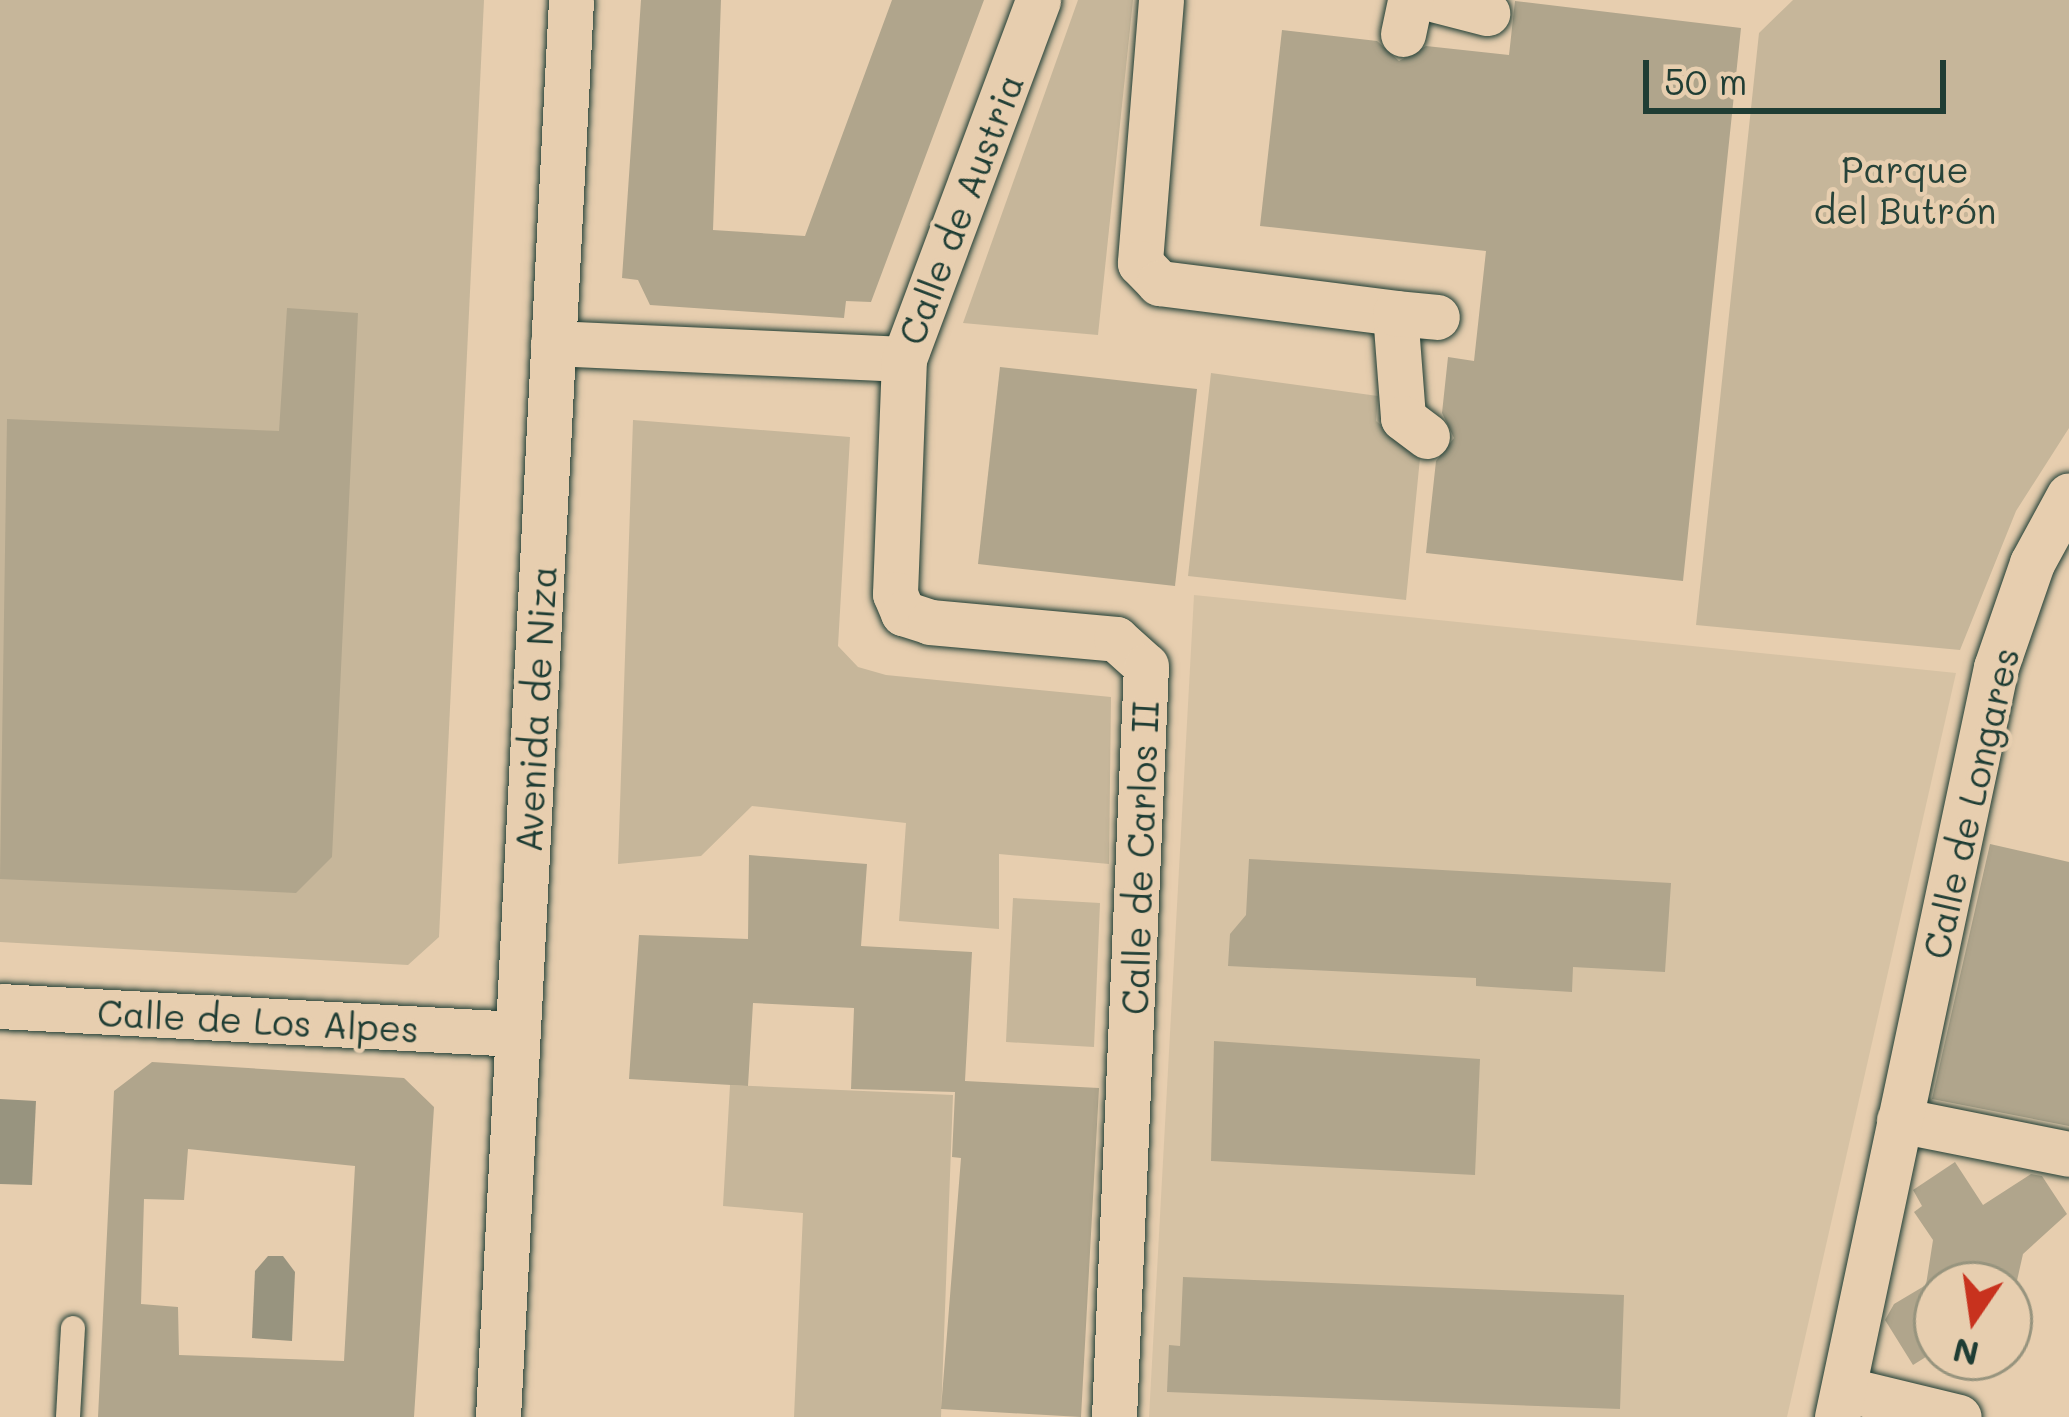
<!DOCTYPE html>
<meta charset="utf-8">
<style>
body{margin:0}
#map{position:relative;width:2069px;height:1417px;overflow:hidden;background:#e7ceaf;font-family:Mali,sans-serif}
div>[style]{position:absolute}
.built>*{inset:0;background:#d6c2a4}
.green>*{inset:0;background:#c6b69a}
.water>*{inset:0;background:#98947f}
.building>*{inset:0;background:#b0a58c}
.roads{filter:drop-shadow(0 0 3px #1f3d34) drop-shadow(0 0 3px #1f3d34)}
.service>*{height:24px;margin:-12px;padding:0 12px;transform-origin:12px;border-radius:12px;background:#e7ceaf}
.minor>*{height:45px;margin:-22.5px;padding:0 22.5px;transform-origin:22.5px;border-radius:22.5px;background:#e7ceaf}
span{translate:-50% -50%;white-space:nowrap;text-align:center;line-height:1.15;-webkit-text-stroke:9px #e7ceaf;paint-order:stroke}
.park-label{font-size:36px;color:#274339}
.street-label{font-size:36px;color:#1f3d34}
.north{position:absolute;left:1913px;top:1261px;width:120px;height:120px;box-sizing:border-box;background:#e7ceaf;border:3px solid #97947e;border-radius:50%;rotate:193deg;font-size:33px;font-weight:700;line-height:48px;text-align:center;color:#1f3d34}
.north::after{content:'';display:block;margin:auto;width:42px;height:54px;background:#c8321e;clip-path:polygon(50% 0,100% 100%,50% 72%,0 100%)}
.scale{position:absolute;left:1643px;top:60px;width:303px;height:54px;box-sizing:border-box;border:6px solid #1f3d34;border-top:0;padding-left:15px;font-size:36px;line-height:42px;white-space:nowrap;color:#1f3d34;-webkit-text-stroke:9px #e7ceaf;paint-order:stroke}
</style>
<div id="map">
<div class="built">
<i style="clip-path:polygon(1194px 595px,1956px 673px,1787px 1417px,1149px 1417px)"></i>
</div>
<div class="green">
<i style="clip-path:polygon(0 0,484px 0,439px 937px,408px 965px,0 942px)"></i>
<i style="clip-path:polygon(1078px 0,1133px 0,1098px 335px,963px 323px)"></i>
<i style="clip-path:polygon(1793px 0,2069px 0,2069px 428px,2016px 511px,1960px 650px,1696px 625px,1759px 33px)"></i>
<i style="clip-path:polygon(1211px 373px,1378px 396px,1376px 421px,1420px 458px,1406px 600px,1188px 576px)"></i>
<i style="clip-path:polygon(633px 420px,850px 437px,838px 646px,858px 667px,886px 675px,1111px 697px,1109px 864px,999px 854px,999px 929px,899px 921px,906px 823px,752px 806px,701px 856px,618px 864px)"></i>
<i style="clip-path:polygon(1013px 898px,1100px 903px,1094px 1047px,1006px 1042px)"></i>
<i style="clip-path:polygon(730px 1085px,953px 1095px,941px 1417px,794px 1417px,803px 1213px,723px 1206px)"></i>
</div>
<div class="water">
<i style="clip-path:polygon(0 1099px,36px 1101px,32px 1185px,0 1184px)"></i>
<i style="clip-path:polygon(268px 1256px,283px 1256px,295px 1272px,292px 1341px,252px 1338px,255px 1271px)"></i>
</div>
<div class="building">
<i style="clip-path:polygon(641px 0,721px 0,713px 230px,805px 236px,892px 0,984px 0,871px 302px,846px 301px,844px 318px,650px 305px,638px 280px,622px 278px)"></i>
<i style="clip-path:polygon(1515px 1px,1741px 28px,1683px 581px,1426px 553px,1436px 461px,1454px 438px,1442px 413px,1448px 357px,1474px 361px,1486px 251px,1260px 226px,1282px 30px,1377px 41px,1399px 61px,1426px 46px,1509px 55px)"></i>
<i style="clip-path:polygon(287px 308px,358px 313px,332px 857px,296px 893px,0 879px,7px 419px,279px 431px)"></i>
<i style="clip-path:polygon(1000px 367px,1197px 389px,1175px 586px,978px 564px)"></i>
<i style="clip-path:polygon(1990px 844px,2069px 862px,2069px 1126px,1932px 1099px)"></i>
<i style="clip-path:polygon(749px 855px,867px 864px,861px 946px,972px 952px,965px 1081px,1099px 1088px,1081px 1417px,941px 1409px,961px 1158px,952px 1157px,955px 1092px,851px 1089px,854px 1008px,753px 1003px,748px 1086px,629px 1079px,639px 935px,748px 939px)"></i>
<i style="clip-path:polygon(1249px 859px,1671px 883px,1665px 972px,1573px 967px,1572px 992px,1476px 986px,1476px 978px,1228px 966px,1230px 934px,1246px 915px)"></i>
<i style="clip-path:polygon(1214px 1041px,1480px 1059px,1475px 1175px,1211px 1161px)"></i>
<i style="clip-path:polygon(evenodd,152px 1062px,404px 1078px,434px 1107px,414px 1417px,98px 1417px,114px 1091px,152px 1062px,188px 1149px,355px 1166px,344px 1361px,179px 1355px,178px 1307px,141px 1304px,144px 1199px,184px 1200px,188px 1149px)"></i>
<i style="clip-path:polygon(1955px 1162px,1983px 1205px,2031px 1174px,2042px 1176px,2067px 1214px,2023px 1254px,2016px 1285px,1937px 1285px,1937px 1350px,1913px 1365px,1885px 1320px,1894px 1304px,1926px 1285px,1933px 1240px,1914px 1212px,1922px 1206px,1913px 1190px)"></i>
<i style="clip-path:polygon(1183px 1277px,1624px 1295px,1620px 1409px,1167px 1392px,1169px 1345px,1180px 1346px)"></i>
</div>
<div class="roads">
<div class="service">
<i style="left:68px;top:1417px;width:89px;rotate:-86.8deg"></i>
</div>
<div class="minor">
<i style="left:1161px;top:0;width:264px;rotate:94.6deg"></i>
<i style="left:1140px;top:263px;width:28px;rotate:46deg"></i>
<i style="left:1159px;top:283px;width:238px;rotate:7.2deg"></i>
<i style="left:1395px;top:313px;width:105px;rotate:85.6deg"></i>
<i style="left:1403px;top:418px;width:30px;rotate:37deg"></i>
<i style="left:1436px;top:0;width:53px;rotate:14.3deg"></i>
<i style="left:1403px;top:34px;width:35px;rotate:-78deg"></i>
<i style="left:1395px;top:313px;width:42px;rotate:5.4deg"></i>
<i style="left:553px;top:343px;width:351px;rotate:2.6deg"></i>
<i style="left:904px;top:359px;width:383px;rotate:-69.5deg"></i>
<i style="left:904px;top:359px;width:235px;rotate:92.2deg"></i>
<i style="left:895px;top:594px;width:21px;rotate:67deg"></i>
<i style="left:903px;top:613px;width:28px;rotate:18deg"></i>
<i style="left:930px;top:622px;width:187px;rotate:5.2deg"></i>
<i style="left:1116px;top:639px;width:40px;rotate:42deg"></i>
<i style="left:1146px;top:666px;width:752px;rotate:92.44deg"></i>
<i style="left:0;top:1006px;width:518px;rotate:3.1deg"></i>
<i style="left:1899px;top:1120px;width:173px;rotate:11.3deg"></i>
<i style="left:1844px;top:1389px;width:118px;rotate:13.7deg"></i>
<i style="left:498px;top:1417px;width:1419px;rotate:-87.05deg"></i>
<i style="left:1837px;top:1417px;width:767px;rotate:-78.03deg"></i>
<i style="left:1996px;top:667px;width:110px;rotate:-70.9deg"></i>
<i style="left:2032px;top:563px;width:77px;rotate:-61.4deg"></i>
</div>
</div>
<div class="park-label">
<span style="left:1905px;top:189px">Parque<br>del Butrón</span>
</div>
<div class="street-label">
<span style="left:960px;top:209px;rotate:-69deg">Calle de Austria</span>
<span style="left:535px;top:709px;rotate:-87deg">Avenida de Niza</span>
<span style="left:1970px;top:803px;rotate:-77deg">Calle de Longares</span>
<span style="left:1139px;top:858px;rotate:-88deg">Calle de Carlos II</span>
<span style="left:258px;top:1020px;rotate:3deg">Calle de Los Alpes</span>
</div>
<div class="north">N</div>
<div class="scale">50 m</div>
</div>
